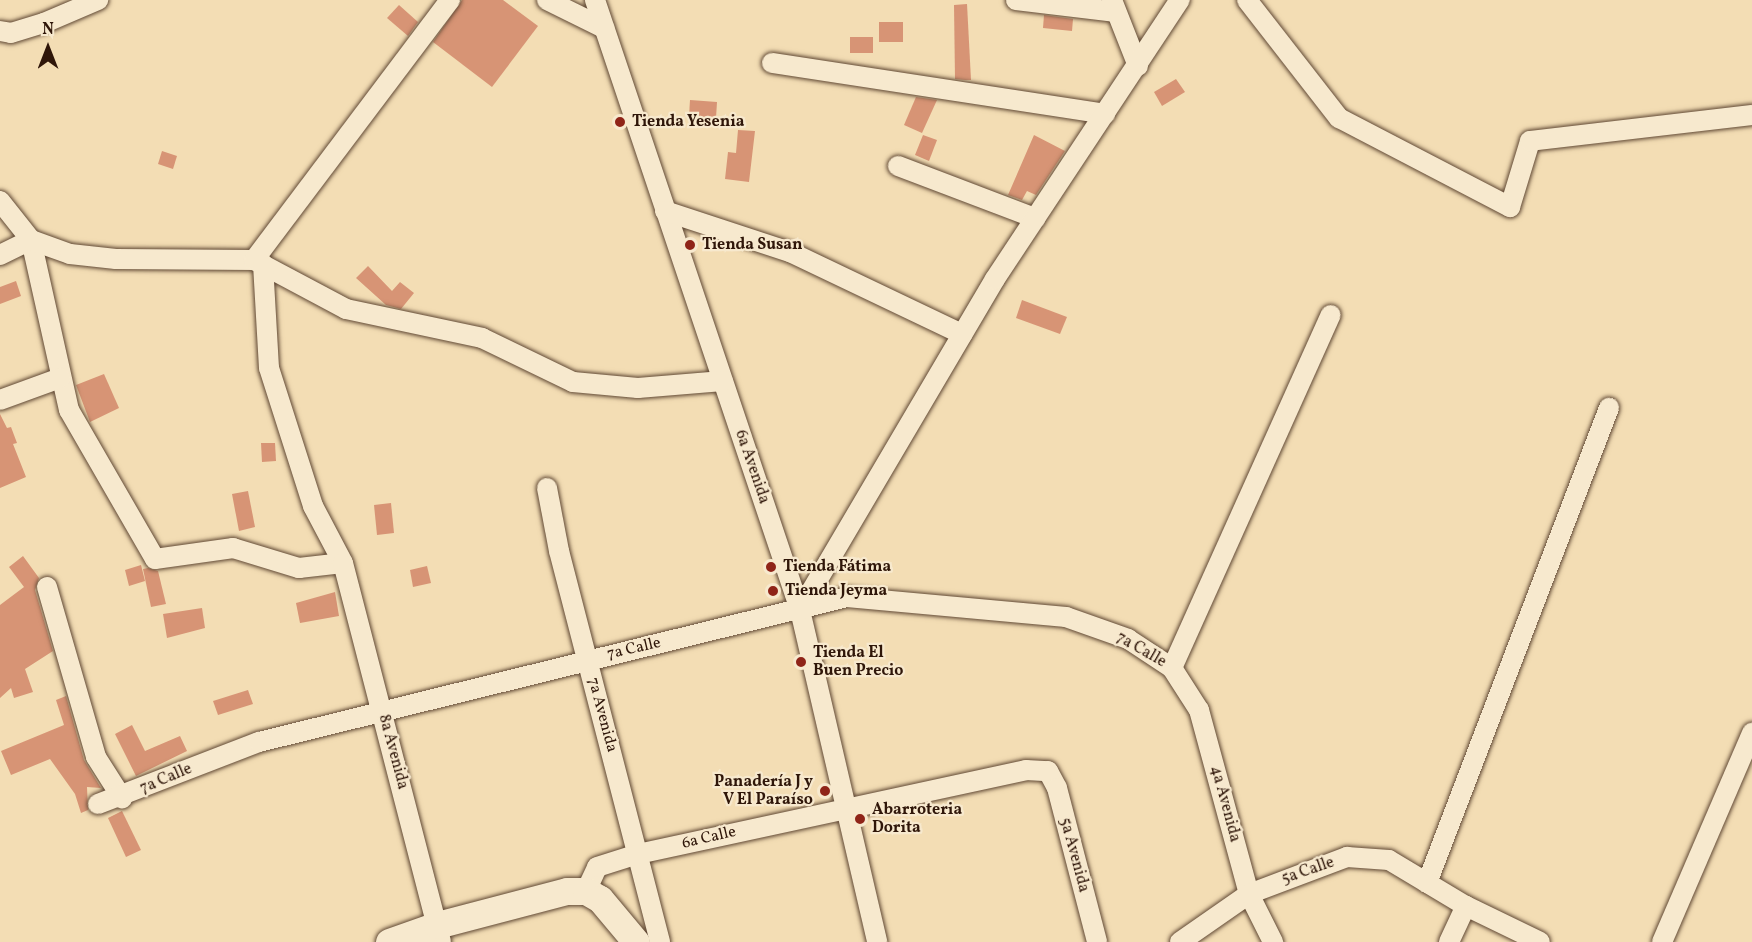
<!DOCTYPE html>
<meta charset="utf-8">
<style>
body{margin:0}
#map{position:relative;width:1752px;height:942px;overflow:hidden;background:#f3ddb4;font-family:Vollkorn,serif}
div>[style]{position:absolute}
.building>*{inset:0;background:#d79475}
.roads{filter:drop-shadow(0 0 2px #604834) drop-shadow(0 0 2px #604834)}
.street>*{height:20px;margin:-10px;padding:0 10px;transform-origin:10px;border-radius:10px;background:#f7e9ce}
.secondary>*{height:27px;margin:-13.5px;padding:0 13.5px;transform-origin:13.5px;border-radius:13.5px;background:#f7e9ce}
.dots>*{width:16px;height:16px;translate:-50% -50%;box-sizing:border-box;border:3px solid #f7e9ce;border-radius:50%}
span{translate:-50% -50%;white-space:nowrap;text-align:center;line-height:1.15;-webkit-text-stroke:4.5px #f7e9ce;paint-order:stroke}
.poi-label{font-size:16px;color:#2f1609;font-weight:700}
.left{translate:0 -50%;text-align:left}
.right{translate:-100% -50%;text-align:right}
.street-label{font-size:16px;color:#2f1609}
.north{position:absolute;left:18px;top:18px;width:60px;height:60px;-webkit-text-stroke:4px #f7e9ce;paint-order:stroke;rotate:0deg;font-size:16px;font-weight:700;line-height:24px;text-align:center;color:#2f1609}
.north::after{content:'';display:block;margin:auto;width:21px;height:27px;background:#2f1609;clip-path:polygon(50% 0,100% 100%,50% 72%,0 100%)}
</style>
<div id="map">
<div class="building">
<i style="clip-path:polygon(462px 0,503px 0,538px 26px,492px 87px,433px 42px)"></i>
<i style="clip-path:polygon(967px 4px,971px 80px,965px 80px,955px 79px,954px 5px)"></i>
<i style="clip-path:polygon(399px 5px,418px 22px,408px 36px,387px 18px)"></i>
<i style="clip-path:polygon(1044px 15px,1073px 19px,1072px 31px,1043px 28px)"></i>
<i style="clip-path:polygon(879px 22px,903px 22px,903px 42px,879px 42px)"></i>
<i style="clip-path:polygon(850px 37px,873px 37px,873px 53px,850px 53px)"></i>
<i style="clip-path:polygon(1176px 79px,1185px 92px,1162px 106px,1154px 92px)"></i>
<i style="clip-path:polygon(916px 97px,937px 100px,922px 133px,904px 125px)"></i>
<i style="clip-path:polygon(690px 100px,717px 102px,716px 118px,689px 117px)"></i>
<i style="clip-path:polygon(738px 130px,755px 131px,749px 182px,725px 179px,728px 152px,736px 153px)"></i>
<i style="clip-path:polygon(923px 135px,937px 140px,929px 161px,915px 155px)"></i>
<i style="clip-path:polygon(1034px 135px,1065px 151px,1036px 195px,1027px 191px,1022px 200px,1008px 195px)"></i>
<i style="clip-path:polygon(162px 151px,177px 156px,173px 169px,158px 164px)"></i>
<i style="clip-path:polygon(368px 266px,392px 291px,400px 282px,414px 293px,401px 309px,386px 305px,356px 278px)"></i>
<i style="clip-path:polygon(16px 281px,21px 296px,0 304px,0 287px)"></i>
<i style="clip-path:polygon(1022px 300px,1067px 317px,1060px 334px,1016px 318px)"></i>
<i style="clip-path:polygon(104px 374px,119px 408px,90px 422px,76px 385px)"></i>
<i style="clip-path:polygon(0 414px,7px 428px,11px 427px,17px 443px,13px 444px,26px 477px,0 488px)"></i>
<i style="clip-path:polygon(261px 443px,275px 443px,276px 461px,262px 462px)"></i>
<i style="clip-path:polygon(248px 491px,255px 527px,239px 531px,232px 494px)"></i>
<i style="clip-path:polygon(391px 503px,394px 533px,377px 535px,374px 505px)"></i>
<i style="clip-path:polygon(23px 556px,39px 578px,35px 590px,53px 651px,25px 669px,33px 692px,14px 698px,11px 688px,0 698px,0 605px,24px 587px,9px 567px)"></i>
<i style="clip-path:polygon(141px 565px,145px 581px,129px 586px,125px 570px)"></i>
<i style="clip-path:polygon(427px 566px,431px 583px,413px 587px,410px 570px)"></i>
<i style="clip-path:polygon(148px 568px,158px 571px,166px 604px,151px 607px,143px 569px)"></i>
<i style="clip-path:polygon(335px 592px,339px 616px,300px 623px,296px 603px)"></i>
<i style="clip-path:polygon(202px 608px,205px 628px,167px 638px,163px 614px)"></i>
<i style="clip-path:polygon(248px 690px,253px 704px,218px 715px,213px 701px)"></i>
<i style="clip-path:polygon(66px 696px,84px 760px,101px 788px,87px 787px,88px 810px,81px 813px,75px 794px,50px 759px,11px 775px,1px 751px,64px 725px,56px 700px)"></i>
<i style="clip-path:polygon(132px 725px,145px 751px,180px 736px,187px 751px,136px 776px,115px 734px)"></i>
<i style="clip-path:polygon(122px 811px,141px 850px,126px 857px,108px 818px)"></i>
</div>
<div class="roads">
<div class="street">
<i style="left:547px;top:0;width:64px;rotate:26.2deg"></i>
<i style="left:595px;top:0;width:644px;rotate:71.42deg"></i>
<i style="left:800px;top:610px;width:341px;rotate:76.9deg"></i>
<i style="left:1016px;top:0;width:101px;rotate:6.8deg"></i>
<i style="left:1112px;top:0;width:71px;rotate:68.5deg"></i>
<i style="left:1247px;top:0;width:150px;rotate:52.1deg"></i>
<i style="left:1339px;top:118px;width:193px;rotate:27.5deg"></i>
<i style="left:1510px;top:207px;width:69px;rotate:-73.1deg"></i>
<i style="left:1530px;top:141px;width:224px;rotate:-6.7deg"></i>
<i style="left:0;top:31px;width:11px;rotate:10deg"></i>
<i style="left:11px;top:33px;width:34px;rotate:-17deg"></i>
<i style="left:44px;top:23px;width:59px;rotate:-23.1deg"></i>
<i style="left:772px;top:63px;width:337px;rotate:8.7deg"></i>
<i style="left:898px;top:166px;width:147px;rotate:20.8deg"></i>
<i style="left:0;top:201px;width:50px;rotate:51.5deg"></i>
<i style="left:31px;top:240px;width:174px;rotate:77.4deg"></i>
<i style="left:69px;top:410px;width:172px;rotate:60deg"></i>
<i style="left:155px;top:559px;width:79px;rotate:-8deg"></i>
<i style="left:233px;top:548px;width:69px;rotate:16.9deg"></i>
<i style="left:299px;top:568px;width:44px;rotate:-6.5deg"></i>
<i style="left:665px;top:211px;width:132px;rotate:18.2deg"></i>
<i style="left:790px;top:252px;width:191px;rotate:25.5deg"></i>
<i style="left:0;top:255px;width:34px;rotate:-26deg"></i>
<i style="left:31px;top:240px;width:41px;rotate:19.7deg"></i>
<i style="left:70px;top:254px;width:46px;rotate:6.2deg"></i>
<i style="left:116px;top:259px;width:138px;rotate:0.4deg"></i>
<i style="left:254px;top:260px;width:104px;rotate:28deg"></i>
<i style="left:346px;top:309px;width:139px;rotate:12deg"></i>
<i style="left:482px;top:338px;width:101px;rotate:25.8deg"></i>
<i style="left:573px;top:382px;width:65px;rotate:5.3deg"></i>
<i style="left:638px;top:388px;width:85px;rotate:-4.7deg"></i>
<i style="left:254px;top:260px;width:326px;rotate:-53deg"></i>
<i style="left:263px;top:264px;width:104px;rotate:86.7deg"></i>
<i style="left:269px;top:368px;width:145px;rotate:72.3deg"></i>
<i style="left:313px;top:506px;width:64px;rotate:62.2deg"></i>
<i style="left:343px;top:563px;width:391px;rotate:75.5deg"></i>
<i style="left:0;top:400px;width:64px;rotate:-20.1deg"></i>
<i style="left:547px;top:488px;width:64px;rotate:79.2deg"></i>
<i style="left:559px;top:551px;width:404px;rotate:75.5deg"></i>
<i style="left:47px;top:587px;width:177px;rotate:73.9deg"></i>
<i style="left:96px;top:757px;width:49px;rotate:57.6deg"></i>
<i style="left:800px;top:610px;width:384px;rotate:-59.5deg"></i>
<i style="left:995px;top:279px;width:335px;rotate:-56.5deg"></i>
<i style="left:1172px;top:668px;width:387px;rotate:-65.8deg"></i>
<i style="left:98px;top:804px;width:173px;rotate:-21.1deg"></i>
<i style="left:259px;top:742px;width:606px;rotate:-13.85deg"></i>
<i style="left:847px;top:597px;width:220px;rotate:5.2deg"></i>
<i style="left:1066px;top:617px;width:66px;rotate:19.5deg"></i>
<i style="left:1128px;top:639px;width:53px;rotate:33.4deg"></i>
<i style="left:1172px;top:668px;width:50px;rotate:57.3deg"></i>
<i style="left:1199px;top:710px;width:191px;rotate:74.8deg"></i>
<i style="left:1249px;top:894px;width:54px;rotate:63.4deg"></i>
<i style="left:1427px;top:883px;width:509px;rotate:-69.04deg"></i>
<i style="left:586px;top:891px;width:26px;rotate:-65deg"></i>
<i style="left:597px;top:867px;width:43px;rotate:-17.6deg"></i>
<i style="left:638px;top:854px;width:397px;rotate:-12.2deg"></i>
<i style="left:1026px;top:770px;width:22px;rotate:3deg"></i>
<i style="left:1048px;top:771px;width:19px;rotate:62deg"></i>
<i style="left:1057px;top:788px;width:159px;rotate:75.4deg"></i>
<i style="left:1180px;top:942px;width:84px;rotate:-34.8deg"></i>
<i style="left:1249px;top:894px;width:105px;rotate:-20.7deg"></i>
<i style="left:1347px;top:857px;width:42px;rotate:4.1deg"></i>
<i style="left:1389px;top:860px;width:90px;rotate:30.9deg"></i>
<i style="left:1466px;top:906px;width:82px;rotate:25.9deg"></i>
<i style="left:1449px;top:942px;width:40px;rotate:-65deg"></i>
<i style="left:1662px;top:942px;width:228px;rotate:-66.7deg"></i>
</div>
<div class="secondary">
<i style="left:389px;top:942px;width:51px;rotate:-19.5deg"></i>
<i style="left:437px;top:925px;width:134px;rotate:-14.7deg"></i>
<i style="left:567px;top:891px;width:19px"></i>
<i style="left:586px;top:891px;width:16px;rotate:30deg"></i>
<i style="left:600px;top:899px;width:56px;rotate:50.1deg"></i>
</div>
</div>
<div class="dots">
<i style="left:620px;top:122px;background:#8f2418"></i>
<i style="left:690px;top:245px;background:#8f2418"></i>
<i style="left:771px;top:567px;background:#8f2418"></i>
<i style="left:773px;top:591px;background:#8f2418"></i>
<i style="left:801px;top:662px;background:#8f2418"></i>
<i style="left:825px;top:791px;background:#8f2418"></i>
<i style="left:860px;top:819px;background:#8f2418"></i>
</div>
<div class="poi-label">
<span class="left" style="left:632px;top:122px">Tienda Yesenia</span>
<span class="left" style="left:702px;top:245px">Tienda Susan</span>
<span class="left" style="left:783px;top:567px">Tienda Fátima</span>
<span class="left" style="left:785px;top:591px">Tienda Jeyma</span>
<span class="left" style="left:813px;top:662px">Tienda El<br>Buen Precio</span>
<span class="right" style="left:813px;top:791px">Panadería J y<br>V El Paraíso</span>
<span class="left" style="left:872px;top:819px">Abarroteria<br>Dorita</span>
</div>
<div class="street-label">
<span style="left:752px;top:467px;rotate:71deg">6a Avenida</span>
<span style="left:634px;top:649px;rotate:-13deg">7a Calle</span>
<span style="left:1141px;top:650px;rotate:30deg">7a Calle</span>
<span style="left:602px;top:715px;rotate:75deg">7a Avenida</span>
<span style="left:393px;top:752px;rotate:75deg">8a Avenida</span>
<span style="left:166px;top:779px;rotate:-23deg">7a Calle</span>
<span style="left:1225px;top:804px;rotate:75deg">4a Avenida</span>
<span style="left:709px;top:838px;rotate:-13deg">6a Calle</span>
<span style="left:1074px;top:855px;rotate:75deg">5a Avenida</span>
<span style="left:1308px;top:871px;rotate:-19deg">5a Calle</span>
</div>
<div class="north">N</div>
</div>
